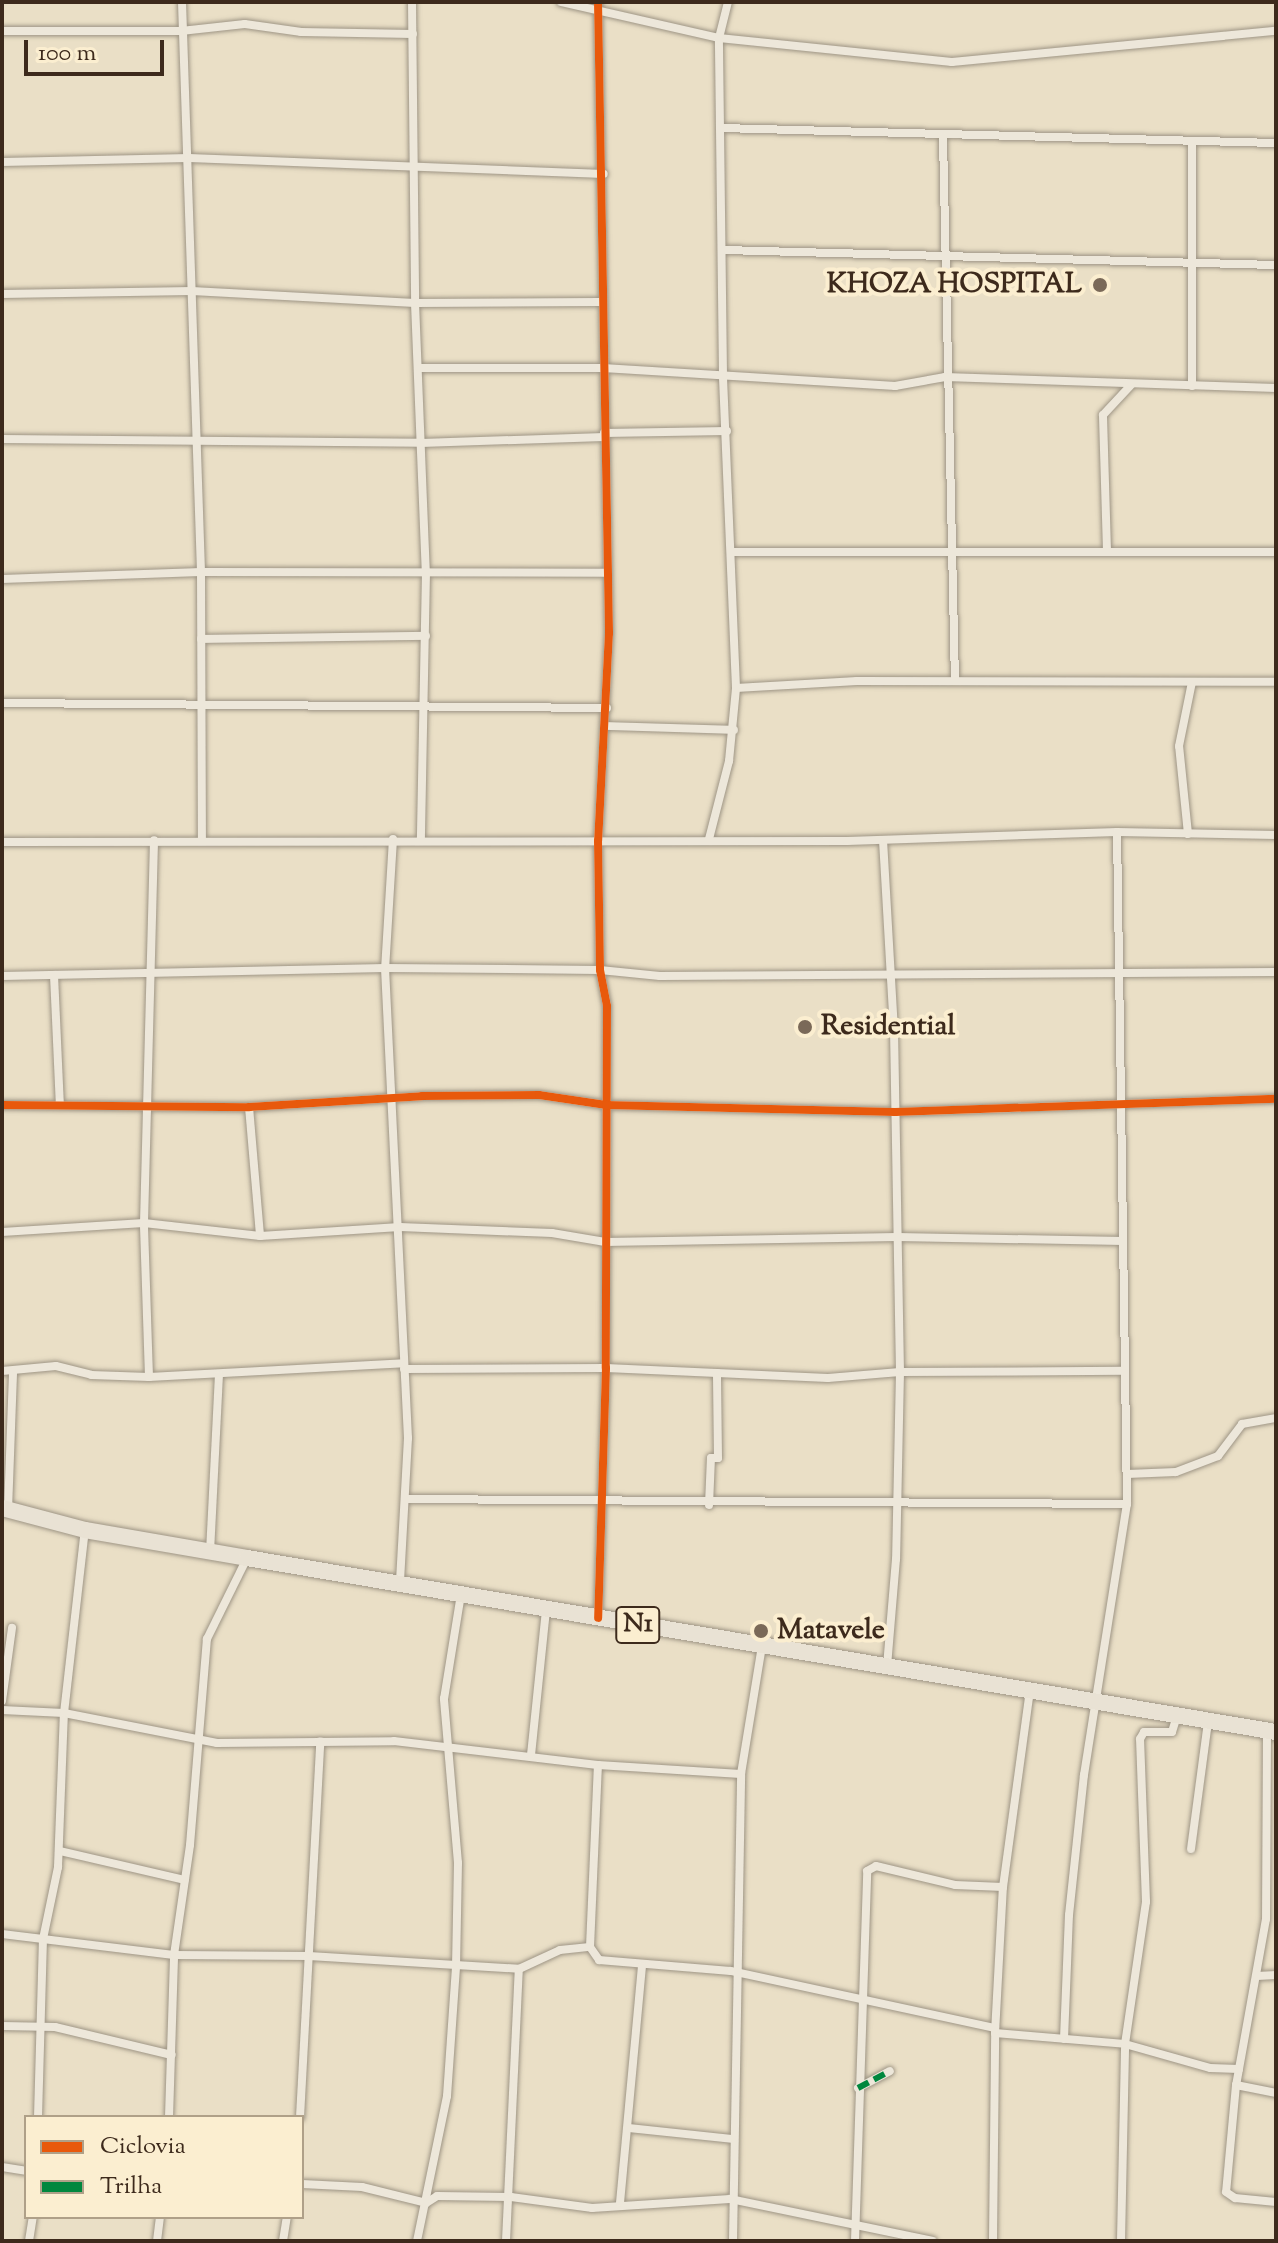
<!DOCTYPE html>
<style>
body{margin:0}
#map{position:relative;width:1278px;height:2243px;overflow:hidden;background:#eadfc6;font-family:"Sorts Mill Goudy",serif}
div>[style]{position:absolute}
.roads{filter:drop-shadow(0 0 2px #9e9585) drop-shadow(0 0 2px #9e9585)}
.street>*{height:8px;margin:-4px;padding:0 4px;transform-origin:4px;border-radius:4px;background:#ede7da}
.highway>*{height:16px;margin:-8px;padding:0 8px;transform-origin:8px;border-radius:8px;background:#e9e2d4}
.quiet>*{height:6px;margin-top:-3px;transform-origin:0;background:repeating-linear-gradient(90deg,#00873e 0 12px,transparent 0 18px)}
.cycleway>*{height:8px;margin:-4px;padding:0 4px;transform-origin:4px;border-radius:4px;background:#e8590c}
.dots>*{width:22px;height:22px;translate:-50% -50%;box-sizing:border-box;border:4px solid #fbeed0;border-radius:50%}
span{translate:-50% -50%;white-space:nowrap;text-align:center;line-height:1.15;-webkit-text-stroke:8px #fbeed0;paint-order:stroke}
.shield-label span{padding:2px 6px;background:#fbeed0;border:2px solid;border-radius:6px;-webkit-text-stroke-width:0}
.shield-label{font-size:26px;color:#3d2a1c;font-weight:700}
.poi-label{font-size:28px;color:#3d2a1c;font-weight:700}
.right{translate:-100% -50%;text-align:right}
.left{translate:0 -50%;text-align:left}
.frame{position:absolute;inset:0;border:4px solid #3d2a1c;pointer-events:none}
.legend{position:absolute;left:24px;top:2115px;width:280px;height:104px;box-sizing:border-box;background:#fbeed0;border:2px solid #afa088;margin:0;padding:10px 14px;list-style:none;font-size:24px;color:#3d2a1c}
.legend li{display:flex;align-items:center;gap:16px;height:40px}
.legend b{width:40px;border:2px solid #afa088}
.scale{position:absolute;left:24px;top:40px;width:140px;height:36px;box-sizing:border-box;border:4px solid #3d2a1c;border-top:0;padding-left:10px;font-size:24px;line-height:28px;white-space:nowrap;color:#3d2a1c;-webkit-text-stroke:6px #fbeed0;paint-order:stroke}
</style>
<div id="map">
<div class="roads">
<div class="street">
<i style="left:182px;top:2px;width:570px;rotate:88.09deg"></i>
<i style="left:201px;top:572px;width:267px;rotate:89.8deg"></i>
<i style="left:412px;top:2px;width:301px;rotate:89.4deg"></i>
<i style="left:415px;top:303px;width:269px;rotate:87.7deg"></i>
<i style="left:426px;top:572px;width:267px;rotate:91.1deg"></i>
<i style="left:561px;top:2px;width:162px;rotate:12.8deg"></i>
<i style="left:719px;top:38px;width:234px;rotate:5.9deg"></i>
<i style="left:952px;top:62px;width:325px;rotate:-5.5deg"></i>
<i style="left:598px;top:2px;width:631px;rotate:89deg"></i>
<i style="left:609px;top:633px;width:208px;rotate:93deg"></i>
<i style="left:598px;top:841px;width:129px;rotate:89.1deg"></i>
<i style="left:600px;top:970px;width:37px;rotate:79deg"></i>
<i style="left:607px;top:1006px;width:362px;rotate:90.2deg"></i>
<i style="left:606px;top:1368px;width:250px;rotate:91.8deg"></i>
<i style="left:2px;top:31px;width:179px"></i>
<i style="left:181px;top:31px;width:64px;rotate:-6.2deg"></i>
<i style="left:245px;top:24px;width:57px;rotate:8.1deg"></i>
<i style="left:301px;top:32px;width:112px;rotate:1deg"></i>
<i style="left:721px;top:128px;width:555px;rotate:1.55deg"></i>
<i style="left:943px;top:137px;width:544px;rotate:88.74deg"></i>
<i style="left:1192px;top:144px;width:242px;rotate:90deg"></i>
<i style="left:2px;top:162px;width:187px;rotate:-1.2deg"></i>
<i style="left:189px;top:158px;width:415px;rotate:2.2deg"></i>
<i style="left:724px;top:250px;width:552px;rotate:1.56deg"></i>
<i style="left:2px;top:294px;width:190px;rotate:-0.9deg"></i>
<i style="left:192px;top:291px;width:223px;rotate:3.1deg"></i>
<i style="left:415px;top:303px;width:185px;rotate:-0.3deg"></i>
<i style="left:420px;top:368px;width:183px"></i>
<i style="left:603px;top:368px;width:293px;rotate:3.5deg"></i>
<i style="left:895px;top:386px;width:51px;rotate:-10.2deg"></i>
<i style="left:945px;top:377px;width:331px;rotate:1.9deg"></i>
<i style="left:604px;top:433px;width:123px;rotate:-0.9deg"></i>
<i style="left:2px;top:439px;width:419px;rotate:0.5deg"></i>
<i style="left:421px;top:443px;width:183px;rotate:-1.9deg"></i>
<i style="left:1107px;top:551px;width:136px;rotate:-91.7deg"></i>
<i style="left:1103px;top:415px;width:42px;rotate:-46.9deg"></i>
<i style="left:732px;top:552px;width:544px"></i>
<i style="left:2px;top:579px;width:199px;rotate:-2deg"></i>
<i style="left:201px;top:572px;width:407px;rotate:0.1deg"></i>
<i style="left:201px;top:639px;width:225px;rotate:-0.8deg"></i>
<i style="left:736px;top:688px;width:121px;rotate:-3.3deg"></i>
<i style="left:857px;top:681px;width:419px;rotate:0.1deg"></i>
<i style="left:2px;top:703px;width:605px;rotate:0.47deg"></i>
<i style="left:607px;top:726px;width:127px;rotate:1.8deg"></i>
<i style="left:1188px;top:834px;width:88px;rotate:-95.8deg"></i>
<i style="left:1179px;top:746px;width:65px;rotate:-78.5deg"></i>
<i style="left:393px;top:839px;width:129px;rotate:93.5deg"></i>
<i style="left:385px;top:968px;width:471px;rotate:87.2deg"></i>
<i style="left:408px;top:1438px;width:145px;rotate:93.2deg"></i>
<i style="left:709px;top:839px;width:81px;rotate:-75.6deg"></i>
<i style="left:729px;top:761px;width:73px;rotate:-84.5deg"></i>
<i style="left:736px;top:688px;width:313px;rotate:-92.4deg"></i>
<i style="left:723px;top:375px;width:337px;rotate:-90.7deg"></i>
<i style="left:719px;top:38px;width:37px;rotate:-76deg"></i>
<i style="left:883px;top:840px;width:189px;rotate:86.7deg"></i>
<i style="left:894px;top:1029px;width:343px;rotate:89deg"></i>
<i style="left:900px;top:1372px;width:187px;rotate:91.2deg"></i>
<i style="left:896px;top:1559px;width:107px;rotate:94.8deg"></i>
<i style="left:2px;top:842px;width:845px;rotate:-0.07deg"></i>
<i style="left:847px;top:841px;width:270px;rotate:-1.9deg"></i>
<i style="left:1117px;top:832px;width:159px;rotate:1.1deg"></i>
<i style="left:54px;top:975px;width:130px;rotate:87.4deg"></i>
<i style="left:2px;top:976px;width:383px;rotate:-1.2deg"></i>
<i style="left:385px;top:968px;width:215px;rotate:0.5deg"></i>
<i style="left:600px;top:970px;width:60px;rotate:5.7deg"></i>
<i style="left:660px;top:976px;width:616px;rotate:-0.37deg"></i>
<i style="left:2px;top:1105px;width:247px;rotate:0.5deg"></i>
<i style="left:249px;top:1107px;width:173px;rotate:-3.6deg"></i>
<i style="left:422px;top:1096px;width:117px;rotate:-0.5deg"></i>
<i style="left:539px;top:1095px;width:68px;rotate:8.5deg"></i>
<i style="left:606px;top:1105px;width:289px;rotate:1.4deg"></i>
<i style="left:895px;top:1112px;width:381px;rotate:-2deg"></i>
<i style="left:249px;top:1107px;width:129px;rotate:85.1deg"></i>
<i style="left:2px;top:1232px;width:142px;rotate:-3.6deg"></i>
<i style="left:144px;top:1223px;width:117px;rotate:6.4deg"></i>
<i style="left:260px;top:1236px;width:140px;rotate:-3.7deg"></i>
<i style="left:400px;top:1227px;width:152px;rotate:2.3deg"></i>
<i style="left:552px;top:1233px;width:54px;rotate:9.6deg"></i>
<i style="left:605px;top:1242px;width:292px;rotate:-1deg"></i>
<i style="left:897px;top:1237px;width:226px;rotate:1deg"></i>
<i style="left:404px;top:1369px;width:202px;rotate:-0.3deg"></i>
<i style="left:606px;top:1368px;width:222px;rotate:2.6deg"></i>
<i style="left:828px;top:1378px;width:72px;rotate:-4.8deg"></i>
<i style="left:900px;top:1372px;width:225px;rotate:-0.3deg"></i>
<i style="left:2px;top:1371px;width:54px;rotate:-5.3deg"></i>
<i style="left:56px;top:1366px;width:36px;rotate:14deg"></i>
<i style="left:91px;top:1375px;width:58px;rotate:2deg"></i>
<i style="left:149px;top:1377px;width:255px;rotate:-3.1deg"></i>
<i style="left:149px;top:1377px;width:154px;rotate:-91.9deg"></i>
<i style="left:144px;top:1223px;width:383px;rotate:-88.5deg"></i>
<i style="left:1127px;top:1474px;width:49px;rotate:-2.3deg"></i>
<i style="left:1176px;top:1472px;width:45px;rotate:-20.9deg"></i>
<i style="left:1218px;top:1456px;width:40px;rotate:-53deg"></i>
<i style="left:1242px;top:1424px;width:35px;rotate:-10deg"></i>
<i style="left:406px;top:1499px;width:721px;rotate:0.4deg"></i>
<i style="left:709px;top:1505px;width:47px;rotate:-87.6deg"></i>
<i style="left:711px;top:1458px;width:7px"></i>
<i style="left:718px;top:1458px;width:85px;rotate:-90.7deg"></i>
<i style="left:8px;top:1510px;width:138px;rotate:-87.9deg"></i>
<i style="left:210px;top:1552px;width:177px;rotate:-87.1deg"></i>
<i style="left:2px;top:1701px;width:74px;rotate:-82.2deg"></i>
<i style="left:2px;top:1710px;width:62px;rotate:2.8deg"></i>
<i style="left:64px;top:1713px;width:156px;rotate:11.1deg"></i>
<i style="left:217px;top:1743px;width:177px;rotate:-0.6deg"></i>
<i style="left:394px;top:1741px;width:205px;rotate:6.7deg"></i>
<i style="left:598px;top:1765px;width:143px;rotate:3.6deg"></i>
<i style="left:1267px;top:1731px;width:188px;rotate:90.3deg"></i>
<i style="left:1266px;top:1919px;width:169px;rotate:100.2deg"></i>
<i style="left:1236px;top:2085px;width:107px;rotate:95.3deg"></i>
<i style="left:1226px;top:2192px;width:11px;rotate:34deg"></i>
<i style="left:1235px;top:2198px;width:41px;rotate:5.6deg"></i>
<i style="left:531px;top:1755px;width:147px;rotate:-84.1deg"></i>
<i style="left:1191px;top:1849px;width:129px;rotate:-82.4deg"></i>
<i style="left:60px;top:1851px;width:128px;rotate:13.1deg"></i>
<i style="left:2px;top:1934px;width:173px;rotate:7deg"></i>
<i style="left:174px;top:1955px;width:135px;rotate:0.4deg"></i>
<i style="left:309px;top:1956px;width:210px;rotate:3.5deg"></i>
<i style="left:519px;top:1969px;width:45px;rotate:-24.9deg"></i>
<i style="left:560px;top:1950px;width:30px;rotate:-6deg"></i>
<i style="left:590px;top:1947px;width:16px;rotate:55deg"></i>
<i style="left:599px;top:1960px;width:132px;rotate:4.8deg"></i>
<i style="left:731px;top:1971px;width:270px;rotate:12.2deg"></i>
<i style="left:590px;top:1947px;width:182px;rotate:-87.5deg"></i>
<i style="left:1257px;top:1976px;width:19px;rotate:-3deg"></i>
<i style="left:2px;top:2026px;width:53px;rotate:1.1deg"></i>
<i style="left:55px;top:2027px;width:120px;rotate:13.5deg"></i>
<i style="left:995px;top:2033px;width:130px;rotate:4.8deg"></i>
<i style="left:1125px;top:2044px;width:88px;rotate:15.8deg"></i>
<i style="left:1210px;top:2068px;width:29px;rotate:2deg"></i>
<i style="left:1064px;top:2039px;width:124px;rotate:-87.7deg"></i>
<i style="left:1069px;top:1915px;width:141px;rotate:-83.9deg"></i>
<i style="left:1084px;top:1775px;width:274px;rotate:-81deg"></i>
<i style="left:1127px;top:1504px;width:672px;rotate:-90.85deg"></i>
<i style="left:1236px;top:2085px;width:41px;rotate:11.3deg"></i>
<i style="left:858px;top:2088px;width:36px;rotate:-28deg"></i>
<i style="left:38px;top:2117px;width:178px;rotate:-88.4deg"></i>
<i style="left:43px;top:1939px;width:74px;rotate:-78.2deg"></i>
<i style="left:58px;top:1867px;width:154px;rotate:-87.8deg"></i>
<i style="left:64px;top:1713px;width:184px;rotate:-83.5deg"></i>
<i style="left:169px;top:2117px;width:162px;rotate:-88.2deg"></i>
<i style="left:174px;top:1955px;width:111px;rotate:-81.7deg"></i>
<i style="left:190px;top:1845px;width:207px;rotate:-85.3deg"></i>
<i style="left:207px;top:1639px;width:90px;rotate:-63.7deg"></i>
<i style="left:300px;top:2117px;width:376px;rotate:-86.9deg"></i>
<i style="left:628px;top:2128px;width:105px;rotate:6deg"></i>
<i style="left:2px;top:2167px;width:24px;rotate:9deg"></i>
<i style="left:302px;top:2184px;width:60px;rotate:2.9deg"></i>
<i style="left:362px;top:2187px;width:66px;rotate:14deg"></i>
<i style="left:426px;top:2203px;width:13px;rotate:-32deg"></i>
<i style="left:437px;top:2196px;width:74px;rotate:0.8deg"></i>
<i style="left:511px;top:2197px;width:82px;rotate:7.7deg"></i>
<i style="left:592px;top:2208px;width:138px;rotate:-3.7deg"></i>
<i style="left:730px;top:2199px;width:207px;rotate:11.7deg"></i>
<i style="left:620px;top:2203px;width:238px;rotate:-84.7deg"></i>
<i style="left:29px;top:2241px;width:24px;rotate:-81deg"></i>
<i style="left:157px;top:2241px;width:24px;rotate:-83deg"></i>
<i style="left:283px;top:2241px;width:24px;rotate:-81deg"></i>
<i style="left:417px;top:2241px;width:148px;rotate:-78.3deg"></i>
<i style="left:447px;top:2096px;width:129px;rotate:-86deg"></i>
<i style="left:456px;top:1967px;width:104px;rotate:-88.9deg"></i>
<i style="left:458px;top:1863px;width:165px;rotate:-94.9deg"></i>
<i style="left:444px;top:1699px;width:106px;rotate:-80.8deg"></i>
<i style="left:506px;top:2241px;width:272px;rotate:-87.3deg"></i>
<i style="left:733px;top:2241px;width:467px;rotate:-89deg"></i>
<i style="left:741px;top:1774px;width:130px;rotate:-80.7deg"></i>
<i style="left:855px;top:2241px;width:370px;rotate:-88.1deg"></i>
<i style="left:867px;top:1871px;width:10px;rotate:-29deg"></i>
<i style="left:876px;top:1866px;width:81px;rotate:13.5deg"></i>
<i style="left:955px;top:1885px;width:48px;rotate:2.4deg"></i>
<i style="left:993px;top:2241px;width:208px;rotate:-89.4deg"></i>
<i style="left:995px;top:2033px;width:146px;rotate:-86.9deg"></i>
<i style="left:1003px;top:1887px;width:199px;rotate:-82.2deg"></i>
<i style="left:1121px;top:2241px;width:197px;rotate:-88.8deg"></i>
<i style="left:1125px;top:2044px;width:144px;rotate:-81.6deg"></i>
<i style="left:1146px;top:1902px;width:163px;rotate:-92.1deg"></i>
<i style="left:1140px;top:1739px;width:8px;rotate:-60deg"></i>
<i style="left:1144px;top:1732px;width:28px"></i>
<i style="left:1172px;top:1732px;width:17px;rotate:-73deg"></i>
</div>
<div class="highway">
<i style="left:2px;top:1508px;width:86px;rotate:14.8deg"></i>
<i style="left:85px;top:1530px;width:164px;rotate:9.8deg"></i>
<i style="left:247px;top:1558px;width:1044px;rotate:9.6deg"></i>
</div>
</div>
<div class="quiet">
<i style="left:858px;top:2088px;width:36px;rotate:-28deg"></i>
</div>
<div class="cycleway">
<i style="left:598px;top:2px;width:631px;rotate:89deg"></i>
<i style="left:609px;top:633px;width:208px;rotate:93deg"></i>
<i style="left:598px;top:841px;width:129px;rotate:89.1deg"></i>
<i style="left:600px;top:970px;width:37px;rotate:79deg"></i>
<i style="left:607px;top:1006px;width:362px;rotate:90.2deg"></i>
<i style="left:606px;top:1368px;width:250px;rotate:91.8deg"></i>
<i style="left:2px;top:1105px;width:247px;rotate:0.5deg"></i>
<i style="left:249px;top:1107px;width:173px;rotate:-3.6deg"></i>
<i style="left:422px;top:1096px;width:117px;rotate:-0.5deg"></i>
<i style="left:539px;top:1095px;width:68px;rotate:8.5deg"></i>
<i style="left:606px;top:1105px;width:289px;rotate:1.4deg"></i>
<i style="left:895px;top:1112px;width:381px;rotate:-2deg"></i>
</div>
<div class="dots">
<i style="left:1100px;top:285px;background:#7a6958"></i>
<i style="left:805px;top:1027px;background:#7a6958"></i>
<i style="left:761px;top:1631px;background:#7a6958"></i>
</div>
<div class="shield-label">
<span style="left:638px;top:1625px">N1</span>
</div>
<div class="poi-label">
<span class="right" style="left:1082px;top:285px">KHOZA HOSPITAL</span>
<span class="left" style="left:821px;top:1027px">Residential</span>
<span class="left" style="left:777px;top:1631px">Matavele</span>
</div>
<div class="frame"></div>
<ul class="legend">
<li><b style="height:10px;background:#e8590c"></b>Ciclovia</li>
<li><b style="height:10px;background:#00873e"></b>Trilha</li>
</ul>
<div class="scale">100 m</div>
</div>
